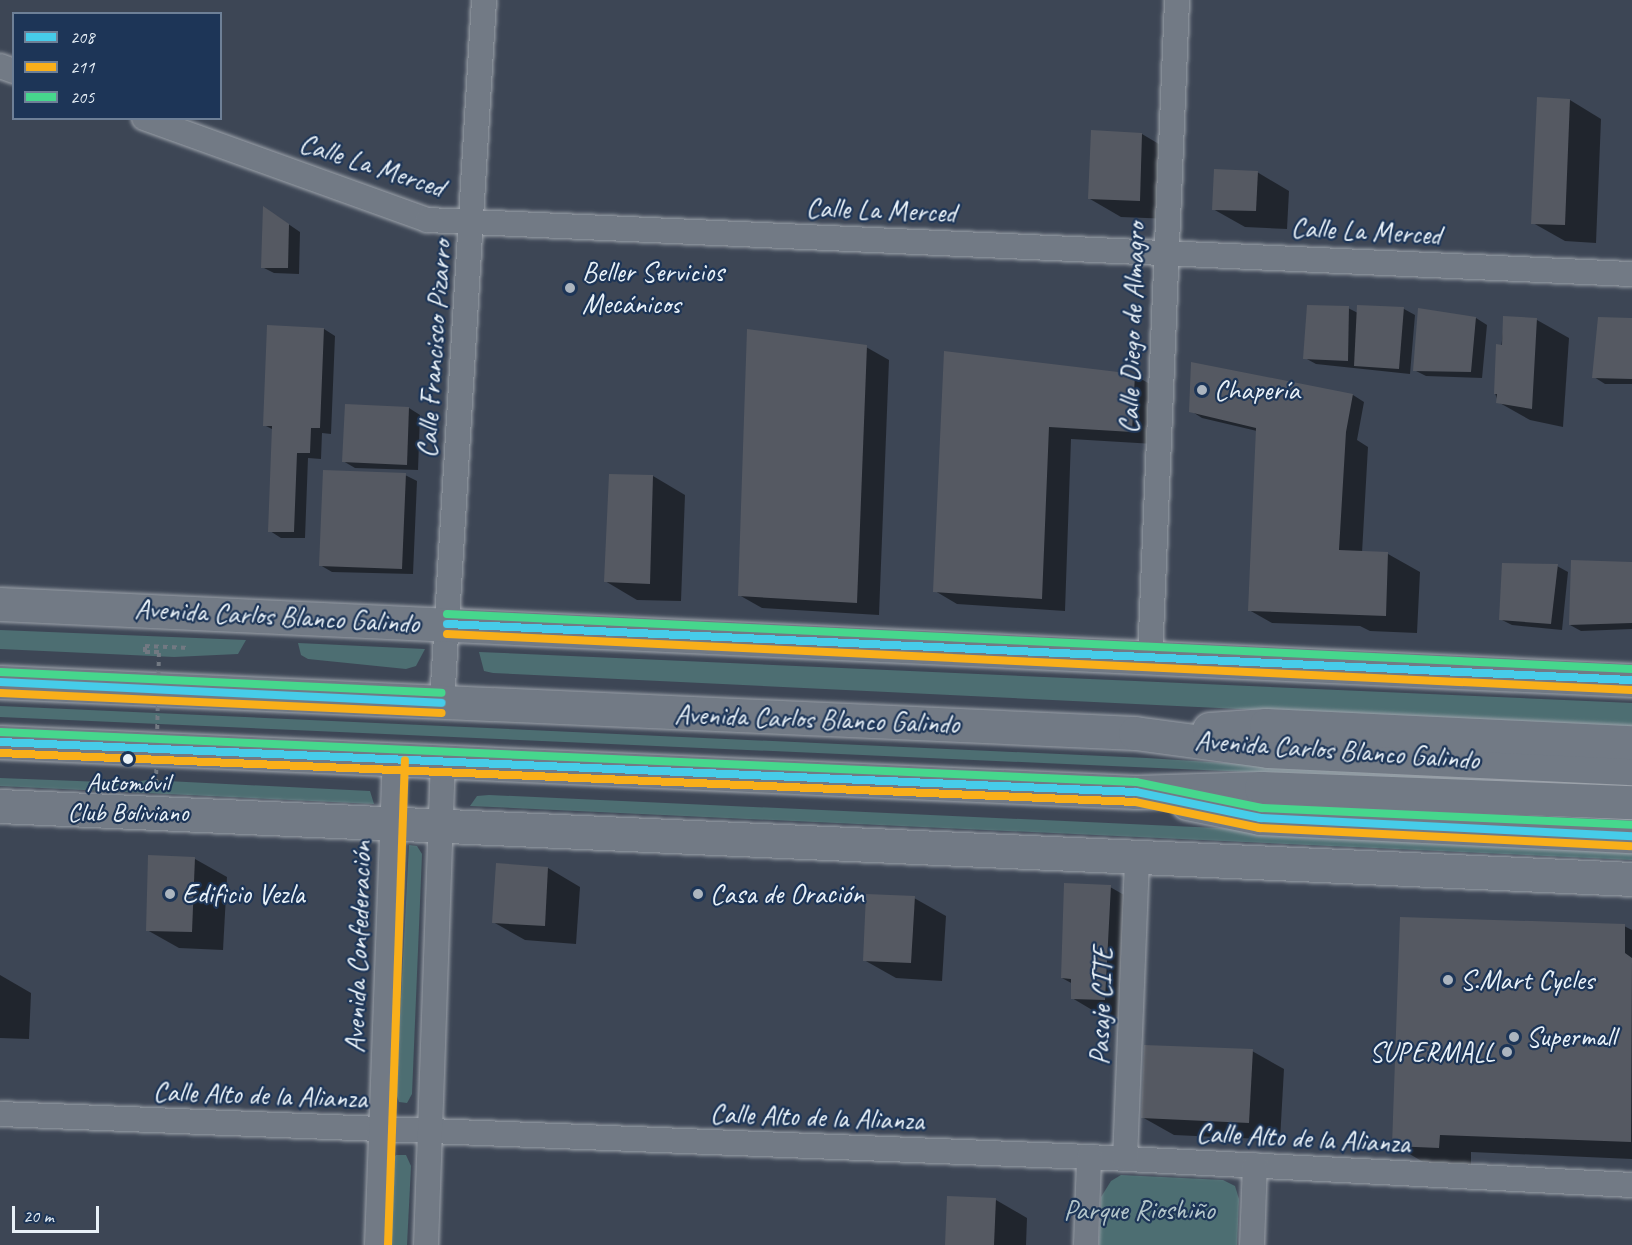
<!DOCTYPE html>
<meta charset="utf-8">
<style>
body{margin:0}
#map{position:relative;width:1632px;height:1245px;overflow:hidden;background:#3d4655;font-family:Caveat,sans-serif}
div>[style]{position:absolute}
.green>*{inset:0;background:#4d6e72}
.shadow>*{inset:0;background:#0007}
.building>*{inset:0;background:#555962}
.path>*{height:4px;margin-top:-2px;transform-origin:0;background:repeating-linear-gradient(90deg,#727982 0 4.5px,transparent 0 9px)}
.roads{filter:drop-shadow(0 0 2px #9ea4ac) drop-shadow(0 0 2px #9ea4ac)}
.street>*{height:24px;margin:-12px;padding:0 12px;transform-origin:12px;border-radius:12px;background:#727a85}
.secondary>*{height:33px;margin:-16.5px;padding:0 16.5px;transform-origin:16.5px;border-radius:16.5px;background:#727a85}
.primary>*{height:33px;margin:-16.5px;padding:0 16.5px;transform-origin:16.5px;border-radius:16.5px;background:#727a85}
.path-bridge>*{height:4px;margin-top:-2px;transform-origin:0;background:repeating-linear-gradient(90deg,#727982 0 4.5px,transparent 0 9px)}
.bus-1>*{height:8px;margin:-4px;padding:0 4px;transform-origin:4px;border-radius:4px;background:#46cce9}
.bus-2>*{height:8px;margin:-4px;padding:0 4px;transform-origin:4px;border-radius:4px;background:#f9af1a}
.bus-3>*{height:8px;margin:-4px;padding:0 4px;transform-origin:4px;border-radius:4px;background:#46d78d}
.dots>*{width:16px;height:16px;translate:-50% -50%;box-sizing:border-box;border:3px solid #1d3557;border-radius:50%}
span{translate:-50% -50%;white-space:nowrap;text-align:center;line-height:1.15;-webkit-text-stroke:4.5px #1d3557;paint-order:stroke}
.bus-label{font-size:26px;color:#e8f1f8}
.street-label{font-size:28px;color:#e8f1f8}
.poi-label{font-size:28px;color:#e8f1f8}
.left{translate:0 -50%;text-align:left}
.right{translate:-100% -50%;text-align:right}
.park-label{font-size:28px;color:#b3c5ca}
.legend{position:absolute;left:12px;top:12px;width:210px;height:108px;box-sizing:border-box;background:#1d3557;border:2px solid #6e8097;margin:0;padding:8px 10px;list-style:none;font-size:18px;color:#e8f1f8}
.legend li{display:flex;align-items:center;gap:12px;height:30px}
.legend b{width:30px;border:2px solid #6e8097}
.scale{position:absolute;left:12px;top:1206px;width:87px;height:27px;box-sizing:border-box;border:3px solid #e8f1f8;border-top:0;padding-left:8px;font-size:18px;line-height:21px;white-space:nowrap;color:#e8f1f8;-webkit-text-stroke:4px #1d3557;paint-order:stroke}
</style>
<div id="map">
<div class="green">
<i style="clip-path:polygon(0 630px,246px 640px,238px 654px,174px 657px,0 649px)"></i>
<i style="clip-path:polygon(298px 643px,425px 649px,416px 666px,406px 669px,308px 659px,301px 655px)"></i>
<i style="clip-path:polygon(479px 652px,1632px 703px,1632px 751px,1260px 710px,493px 673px,484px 671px)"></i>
<i style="clip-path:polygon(0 706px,1147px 758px,1632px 789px,0 717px)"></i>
<i style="clip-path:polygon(0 778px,129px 783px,147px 780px,370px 791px,374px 804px,0 786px)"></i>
<i style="clip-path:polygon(489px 795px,1616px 846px,1632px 849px,1632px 860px,470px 806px,477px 796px)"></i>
<i style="clip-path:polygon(409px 845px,417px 846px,422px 854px,412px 1094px,407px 1103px,399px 1102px,396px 1093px)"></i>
<i style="clip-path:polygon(396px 1155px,406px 1155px,411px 1166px,407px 1245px,387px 1245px,390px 1163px)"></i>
<i style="clip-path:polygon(1121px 1175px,1223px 1180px,1235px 1186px,1239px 1199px,1237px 1245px,1099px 1245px,1101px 1197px,1111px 1181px)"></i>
</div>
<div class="shadow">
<i style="clip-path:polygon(1570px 100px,1601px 119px,1596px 243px,1565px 241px,1533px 223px)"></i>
<i style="clip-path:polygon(1142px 134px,1174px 153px,1171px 219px,1121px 217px,1090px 199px)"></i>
<i style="clip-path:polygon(1257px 172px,1289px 191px,1287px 229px,1245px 227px,1213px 209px)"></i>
<i style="clip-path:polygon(275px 215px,300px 232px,299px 274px,274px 273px,262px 267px)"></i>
<i style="clip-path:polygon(1348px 308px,1358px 313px,1404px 309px,1415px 315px,1410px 374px,1316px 364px,1305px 358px)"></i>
<i style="clip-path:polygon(1476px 318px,1487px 325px,1482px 378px,1426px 376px,1414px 370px)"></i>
<i style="clip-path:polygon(1505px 318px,1537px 320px,1569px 338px,1563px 427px,1530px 420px,1498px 402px,1495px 393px)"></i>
<i style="clip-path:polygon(1632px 320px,1632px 384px,1605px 384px,1594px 377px)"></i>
<i style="clip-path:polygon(268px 327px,324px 329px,335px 336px,331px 434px,322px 433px,321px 459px,308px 458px,305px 538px,281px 538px,270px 531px,274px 430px,264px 425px)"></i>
<i style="clip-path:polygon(866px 347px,889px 360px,879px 615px,762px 608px,739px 595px)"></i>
<i style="clip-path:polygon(945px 353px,1134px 375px,1157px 388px,1154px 444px,1071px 439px,1065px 611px,957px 604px,935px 591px)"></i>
<i style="clip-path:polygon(1192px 364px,1353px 395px,1364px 402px,1357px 440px,1368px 447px,1362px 553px,1388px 554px,1420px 572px,1417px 633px,1370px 631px,1360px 626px,1272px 623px,1249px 610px,1257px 431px,1202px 418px,1191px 411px)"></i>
<i style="clip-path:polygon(409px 408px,420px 415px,418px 470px,355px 468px,343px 461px)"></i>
<i style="clip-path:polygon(405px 475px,417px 481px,413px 574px,332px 572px,320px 565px)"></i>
<i style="clip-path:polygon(653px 476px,685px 495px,681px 601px,637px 600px,605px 581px)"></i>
<i style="clip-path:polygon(1632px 564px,1632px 629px,1581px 631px,1570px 625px)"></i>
<i style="clip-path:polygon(1557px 566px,1568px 572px,1562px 630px,1512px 625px,1500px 619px)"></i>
<i style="clip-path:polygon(195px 859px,227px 877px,223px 950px,179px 948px,147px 930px)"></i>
<i style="clip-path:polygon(497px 865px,548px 868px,580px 887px,576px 944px,525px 940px,493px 922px)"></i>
<i style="clip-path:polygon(1110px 887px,1142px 905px,1137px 1018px,1104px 1017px,1072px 998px,1073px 984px,1062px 978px)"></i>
<i style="clip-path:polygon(914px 898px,946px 916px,942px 981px,896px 978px,864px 960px)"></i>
<i style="clip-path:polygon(1624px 926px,1632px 930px,1632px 1159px,1471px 1152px,1471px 1165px,1425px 1163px,1394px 1145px)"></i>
<i style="clip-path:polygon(0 975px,31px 993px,29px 1039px,0 1038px)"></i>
<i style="clip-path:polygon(1252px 1051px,1284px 1069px,1280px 1140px,1174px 1135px,1142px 1117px)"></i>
<i style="clip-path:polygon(996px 1200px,1027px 1218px,1026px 1245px,947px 1245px)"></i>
</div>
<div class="building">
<i style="clip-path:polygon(1537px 97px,1570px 99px,1565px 225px,1531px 224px)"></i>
<i style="clip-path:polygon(1091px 130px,1142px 133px,1140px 201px,1088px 199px)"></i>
<i style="clip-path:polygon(1214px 169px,1258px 171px,1256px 211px,1212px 210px)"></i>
<i style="clip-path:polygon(263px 206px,289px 224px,288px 268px,261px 268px)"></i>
<i style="clip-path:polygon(1307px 305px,1349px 306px,1348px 361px,1303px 359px)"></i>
<i style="clip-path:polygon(1357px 305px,1404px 307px,1399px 369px,1354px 366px)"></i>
<i style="clip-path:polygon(1418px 308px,1476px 317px,1471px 372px,1413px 371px)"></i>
<i style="clip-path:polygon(1503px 316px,1537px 318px,1532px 409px,1496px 403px,1497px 394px,1494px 394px,1496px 344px,1502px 345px)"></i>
<i style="clip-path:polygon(1598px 317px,1632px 318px,1632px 379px,1592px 378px)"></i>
<i style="clip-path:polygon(267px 325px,324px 328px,320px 428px,311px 428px,310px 453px,297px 453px,294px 532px,268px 532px,272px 426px,263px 426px)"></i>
<i style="clip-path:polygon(747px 329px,867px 345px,857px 603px,738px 596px)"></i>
<i style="clip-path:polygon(944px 351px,1135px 374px,1132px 432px,1049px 427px,1042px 599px,933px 592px)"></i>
<i style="clip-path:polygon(1191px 362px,1353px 394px,1346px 432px,1339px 550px,1388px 552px,1386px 616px,1248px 611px,1256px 428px,1189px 412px)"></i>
<i style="clip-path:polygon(345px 404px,409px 407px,407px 465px,342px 462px)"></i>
<i style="clip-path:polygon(323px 470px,406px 473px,402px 569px,319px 566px)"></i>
<i style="clip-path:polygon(609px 474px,653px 475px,650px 584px,604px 582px)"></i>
<i style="clip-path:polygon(1571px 560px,1632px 562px,1632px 623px,1569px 625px)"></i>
<i style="clip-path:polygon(1502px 563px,1558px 564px,1551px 624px,1499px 620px)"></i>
<i style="clip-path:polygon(148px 855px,195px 857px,192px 932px,146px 931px)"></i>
<i style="clip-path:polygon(496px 863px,548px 867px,545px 926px,492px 923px)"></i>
<i style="clip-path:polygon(1064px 883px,1111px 885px,1105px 1000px,1071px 999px,1071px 979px,1061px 978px)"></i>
<i style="clip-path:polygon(866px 894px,915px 896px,911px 963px,863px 961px)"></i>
<i style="clip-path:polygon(1400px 917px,1625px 924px,1625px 953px,1632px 958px,1631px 1142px,1440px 1135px,1439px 1148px,1392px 1146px)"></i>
<i style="clip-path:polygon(1144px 1045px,1253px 1049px,1249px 1123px,1141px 1118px)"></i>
<i style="clip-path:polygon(947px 1196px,996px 1198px,994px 1245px,945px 1245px)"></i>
</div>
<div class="path">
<i style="left:159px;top:652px;width:14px;rotate:180deg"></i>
<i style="left:145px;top:652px;width:6px;rotate:-90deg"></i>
<i style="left:145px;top:646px;width:45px;rotate:2.5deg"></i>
</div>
<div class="roads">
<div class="street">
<i style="left:0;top:66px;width:15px;rotate:20deg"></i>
<i style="left:144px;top:118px;width:301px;rotate:19.8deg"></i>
<i style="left:427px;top:220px;width:1206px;rotate:2.57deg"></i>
<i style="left:1150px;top:659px;width:660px;rotate:-87.65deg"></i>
<i style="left:442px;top:703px;width:704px;rotate:-86.58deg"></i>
<i style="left:0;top:1114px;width:1090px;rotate:2.26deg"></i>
<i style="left:1089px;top:1157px;width:544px;rotate:2.95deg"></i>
<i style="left:1125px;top:1159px;width:303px;rotate:-87.7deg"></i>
<i style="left:377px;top:1245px;width:485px;rotate:-87.9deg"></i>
<i style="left:426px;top:1245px;width:483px;rotate:-88deg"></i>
<i style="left:1086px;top:1245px;width:88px;rotate:-88deg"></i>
<i style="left:1252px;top:1245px;width:80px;rotate:-87.9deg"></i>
</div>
<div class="secondary">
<i style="left:0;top:604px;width:1634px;rotate:2.67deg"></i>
<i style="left:0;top:806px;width:1634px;rotate:2.56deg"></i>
</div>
<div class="primary">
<i style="left:0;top:682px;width:1136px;rotate:2.57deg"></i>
<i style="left:1135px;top:733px;width:134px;rotate:7.7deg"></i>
<i style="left:1268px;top:751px;width:364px;rotate:2.7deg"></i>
<i style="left:1209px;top:729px;width:57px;rotate:-4deg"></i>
<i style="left:1266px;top:725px;width:366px;rotate:2.7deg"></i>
<i style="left:0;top:742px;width:1137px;rotate:2.52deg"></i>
<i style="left:1136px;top:792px;width:125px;rotate:-1.8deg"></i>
<i style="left:1261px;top:788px;width:371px;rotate:2.2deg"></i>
<i style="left:1187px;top:803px;width:75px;rotate:11.6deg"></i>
<i style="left:1260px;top:818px;width:372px;rotate:2.8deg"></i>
</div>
</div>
<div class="path-bridge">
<i style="left:156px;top:783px;width:131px;rotate:-88.7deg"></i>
</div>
<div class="bus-1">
<i style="left:447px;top:624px;width:1186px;rotate:2.71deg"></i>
<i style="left:0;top:682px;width:442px;rotate:2.7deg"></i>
<i style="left:0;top:742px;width:1137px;rotate:2.52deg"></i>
<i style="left:1136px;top:792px;width:127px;rotate:11.8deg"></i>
<i style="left:1260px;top:818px;width:372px;rotate:2.8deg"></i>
</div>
<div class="bus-2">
<i style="left:447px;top:634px;width:1186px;rotate:2.71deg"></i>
<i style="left:0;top:693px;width:442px;rotate:2.6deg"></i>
<i style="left:0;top:753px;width:1136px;rotate:2.47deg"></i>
<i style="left:1135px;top:802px;width:127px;rotate:11.8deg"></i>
<i style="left:1259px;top:828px;width:372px;rotate:2.8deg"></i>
<i style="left:388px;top:1245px;width:485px;rotate:-88deg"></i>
</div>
<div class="bus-3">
<i style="left:447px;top:614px;width:1186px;rotate:2.66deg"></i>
<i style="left:0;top:672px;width:442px;rotate:2.7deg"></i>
<i style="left:0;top:732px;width:1137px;rotate:2.52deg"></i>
<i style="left:1136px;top:782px;width:128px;rotate:11.7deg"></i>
<i style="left:1261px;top:808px;width:371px;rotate:2.6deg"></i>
</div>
<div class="dots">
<i style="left:570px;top:288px;background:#acb5bf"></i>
<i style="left:1202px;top:390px;background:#acb5bf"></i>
<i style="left:128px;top:759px;background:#e8f1f8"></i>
<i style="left:170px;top:894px;background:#acb5bf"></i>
<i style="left:698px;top:894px;background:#acb5bf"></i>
<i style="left:1448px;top:980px;background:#acb5bf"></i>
<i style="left:1514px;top:1037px;background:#acb5bf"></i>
<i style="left:1507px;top:1052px;background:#acb5bf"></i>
</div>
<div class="bus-label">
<span style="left:128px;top:798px">Automóvil<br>Club Boliviano</span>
</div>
<div class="street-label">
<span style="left:372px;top:165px;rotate:18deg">Calle La Merced</span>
<span style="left:881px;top:210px;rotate:2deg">Calle La Merced</span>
<span style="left:1366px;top:231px;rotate:3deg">Calle La Merced</span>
<span style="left:1132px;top:328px;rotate:-88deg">Calle Diego de Almagro</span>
<span style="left:434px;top:349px;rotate:-86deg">Calle Francisco Pizarro</span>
<span style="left:277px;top:616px;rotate:3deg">Avenida Carlos Blanco Galindo</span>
<span style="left:817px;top:719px;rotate:2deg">Avenida Carlos Blanco Galindo</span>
<span style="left:1337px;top:750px;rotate:4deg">Avenida Carlos Blanco Galindo</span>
<span style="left:358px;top:947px;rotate:-88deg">Avenida Confederación</span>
<span style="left:1101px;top:1006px;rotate:-88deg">Pasaje CITE</span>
<span style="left:260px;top:1095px;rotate:2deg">Calle Alto de la Alianza</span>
<span style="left:817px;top:1117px;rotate:2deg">Calle Alto de la Alianza</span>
<span style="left:1303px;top:1138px;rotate:3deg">Calle Alto de la Alianza</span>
</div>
<div class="poi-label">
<span class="left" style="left:582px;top:288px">Beller Servicios<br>Mecánicos</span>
<span class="left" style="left:1214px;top:390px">Chapería</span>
<span class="left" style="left:182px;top:894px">Edificio Vezla</span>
<span class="left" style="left:710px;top:894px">Casa de Oración</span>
<span class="left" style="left:1460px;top:980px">S.Mart Cycles</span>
<span class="left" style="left:1526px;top:1037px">Supermall</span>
<span class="right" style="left:1495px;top:1052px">SUPERMALL</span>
</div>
<div class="park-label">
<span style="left:1139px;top:1210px">Parque Rioshiño</span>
</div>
<ul class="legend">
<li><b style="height:8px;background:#46cce9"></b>208</li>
<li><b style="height:8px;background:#f9af1a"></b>211</li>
<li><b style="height:8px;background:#46d78d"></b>205</li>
</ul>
<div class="scale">20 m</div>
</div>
